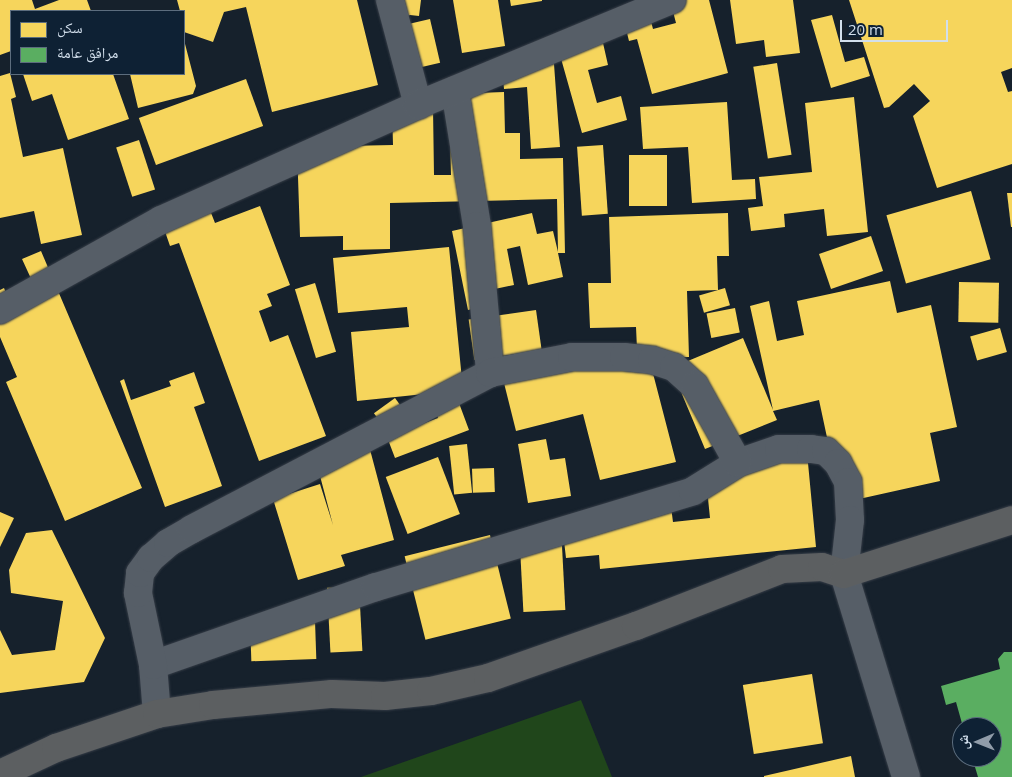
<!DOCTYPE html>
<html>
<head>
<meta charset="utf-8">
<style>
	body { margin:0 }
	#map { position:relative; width:1012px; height:777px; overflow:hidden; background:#16212c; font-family:"Open Sans","Noto Naskh Arabic",sans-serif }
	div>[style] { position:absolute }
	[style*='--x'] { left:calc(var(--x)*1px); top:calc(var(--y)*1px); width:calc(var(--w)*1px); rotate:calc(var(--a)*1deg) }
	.green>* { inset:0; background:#20461b }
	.homes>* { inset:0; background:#f6d55c; transform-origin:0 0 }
	.public>* { inset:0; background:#5aae61 }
	.roads { filter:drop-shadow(0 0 1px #363d47) drop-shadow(0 0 1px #363d47) }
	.minor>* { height:28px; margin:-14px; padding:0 14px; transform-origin:14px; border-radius:14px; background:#565e67 }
	.major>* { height:28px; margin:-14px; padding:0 14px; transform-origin:14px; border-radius:14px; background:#5c5f61 }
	span { translate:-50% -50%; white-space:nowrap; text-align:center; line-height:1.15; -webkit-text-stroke:5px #0e2134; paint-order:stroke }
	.legend { position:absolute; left:10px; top:10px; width:175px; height:65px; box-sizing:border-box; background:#0e2134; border:1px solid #5c6d7e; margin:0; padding:6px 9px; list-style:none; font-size:15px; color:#d2dfec }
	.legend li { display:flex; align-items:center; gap:10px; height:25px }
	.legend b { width:25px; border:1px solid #5c6d7e }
	.north { position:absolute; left:952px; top:717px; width:50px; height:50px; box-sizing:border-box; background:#0e2134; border:1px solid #5c6d7e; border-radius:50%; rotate:269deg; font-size:14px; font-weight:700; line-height:20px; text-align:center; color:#d2dfec }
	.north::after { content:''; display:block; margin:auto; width:18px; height:22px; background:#909ca9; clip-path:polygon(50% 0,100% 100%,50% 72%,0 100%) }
	.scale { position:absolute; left:840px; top:20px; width:108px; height:22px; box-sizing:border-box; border:2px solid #d2dfec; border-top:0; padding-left:6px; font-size:15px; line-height:18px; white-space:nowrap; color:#d2dfec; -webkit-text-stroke:4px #0e2134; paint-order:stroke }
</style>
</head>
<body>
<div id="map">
	<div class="green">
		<i style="clip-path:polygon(581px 700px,612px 777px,361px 777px)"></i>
	</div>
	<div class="homes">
		<i style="clip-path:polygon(0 0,32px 0,35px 9px,59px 0,87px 0,91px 11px,11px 11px,11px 51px,0 55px)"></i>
		<i style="clip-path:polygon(177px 0,357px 0,378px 85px,272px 112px,246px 7px,224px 12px,213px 42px,184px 32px,184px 11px,180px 11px)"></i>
		<i style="clip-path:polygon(381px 0,421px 0,419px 16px,410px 15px,391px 23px)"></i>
		<i style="clip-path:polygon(453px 0,498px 0,505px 46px,462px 53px)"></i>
		<i style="clip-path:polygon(510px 0,542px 0,542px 1px,511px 6px)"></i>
		<i style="clip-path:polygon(670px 0,709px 0,728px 73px,652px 94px,637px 39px,629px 41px,623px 17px,648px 10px,653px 29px,676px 23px)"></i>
		<i style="clip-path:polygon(730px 0,793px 0,800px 53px,766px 57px,764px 40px,736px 44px)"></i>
		<i style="clip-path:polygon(849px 0,1012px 0,1012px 68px,1001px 72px,1008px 92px,1012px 91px,1012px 164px,937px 188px,913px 116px,930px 101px,914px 84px,889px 107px,884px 108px)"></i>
		<i style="clip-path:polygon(832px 15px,845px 62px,864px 57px,870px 76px,831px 88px,811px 20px)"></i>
		<i style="left:430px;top:19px;width:45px;height:43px;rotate:77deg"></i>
		<i style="clip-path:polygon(184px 40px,196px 86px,193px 94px,138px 108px,130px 74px,184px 74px)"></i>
		<i style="clip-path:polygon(603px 43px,608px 65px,588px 70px,597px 103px,621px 96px,627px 120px,582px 133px,560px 55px)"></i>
		<i style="left:777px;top:63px;width:93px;height:24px;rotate:81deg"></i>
		<i style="clip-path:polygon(554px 64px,560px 147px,531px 149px,527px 87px,504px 89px,502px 68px)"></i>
		<i style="clip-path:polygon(10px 73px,16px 97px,11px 99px,23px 157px,63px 148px,82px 235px,41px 244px,34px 211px,0 218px,0 76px)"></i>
		<i style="clip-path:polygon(23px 74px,113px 74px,129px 119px,68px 140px,52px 94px,32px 101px)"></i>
		<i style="left:246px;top:79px;width:50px;height:114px;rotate:70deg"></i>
		<i style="clip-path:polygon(504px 92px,505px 133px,520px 133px,520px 159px,563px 158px,565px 253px,558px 253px,563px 277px,528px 285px,520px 246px,507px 249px,514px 285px,490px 290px,493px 304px,468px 310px,452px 231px,532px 213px,537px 234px,553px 231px,558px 252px,557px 199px,390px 203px,390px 249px,343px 250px,343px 236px,300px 237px,297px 147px,393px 145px,392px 108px,433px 108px,434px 175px,451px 175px,449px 94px)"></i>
		<i style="clip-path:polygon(854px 97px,868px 232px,827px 236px,824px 209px,784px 214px,785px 227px,751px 231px,748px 208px,763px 206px,759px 177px,812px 172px,805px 103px)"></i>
		<i style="clip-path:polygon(727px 102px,732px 180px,755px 179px,756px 199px,692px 203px,688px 147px,643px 149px,640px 107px)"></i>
		<i style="left:139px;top:140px;width:52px;height:24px;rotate:72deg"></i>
		<i style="left:603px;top:145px;width:69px;height:26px;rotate:86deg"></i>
		<i style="left:629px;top:155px;width:38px;height:51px"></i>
		<i style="left:971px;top:191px;width:71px;height:88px;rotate:74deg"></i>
		<i style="clip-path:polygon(1007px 193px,1012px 193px,1012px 227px,1011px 227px)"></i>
		<i style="clip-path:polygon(206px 200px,215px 223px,260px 206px,290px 285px,267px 294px,272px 306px,259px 311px,270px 342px,288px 335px,326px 436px,259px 461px,179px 243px,170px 246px,160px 217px)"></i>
		<i style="clip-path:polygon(728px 213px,729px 256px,717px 256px,718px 290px,687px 291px,689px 357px,649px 358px,676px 462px,600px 480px,583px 414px,516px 431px,504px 383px,637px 349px,636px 327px,590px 328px,588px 283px,611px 283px,609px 217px)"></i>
		<i style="left:871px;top:236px;width:37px;height:55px;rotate:71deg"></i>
		<i style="clip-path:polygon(449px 247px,463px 390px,357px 401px,351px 332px,409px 327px,407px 307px,338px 313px,333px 258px)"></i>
		<i style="clip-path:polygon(41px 251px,142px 488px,65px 521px,6px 382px,17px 377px,0 337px,0 290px,4px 288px,7px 295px,33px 283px,22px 259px)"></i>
		<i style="clip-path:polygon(890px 281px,897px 313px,931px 305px,957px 427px,930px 433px,940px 481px,841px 503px,819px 400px,773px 411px,777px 420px,705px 449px,671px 368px,743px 338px,773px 410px,750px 306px,769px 301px,777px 341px,804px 335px,797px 301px)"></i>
		<i style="left:959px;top:282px;width:40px;height:40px;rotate:1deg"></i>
		<i style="left:315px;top:283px;width:72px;height:21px;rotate:73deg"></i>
		<i style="left:725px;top:288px;width:18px;height:27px;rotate:74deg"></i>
		<i style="left:735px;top:308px;width:25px;height:29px;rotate:79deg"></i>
		<i style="left:536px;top:310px;width:41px;height:68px;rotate:82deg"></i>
		<i style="left:1000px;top:328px;width:25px;height:31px;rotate:74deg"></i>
		<i style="clip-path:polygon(194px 372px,205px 403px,194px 407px,222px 486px,165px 507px,120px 381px,124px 379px,131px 400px,171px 386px,169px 381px)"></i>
		<i style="clip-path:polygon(456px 395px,469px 430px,395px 458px,387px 437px,438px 418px,433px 404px)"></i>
		<i style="left:395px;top:398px;width:22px;height:26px;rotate:54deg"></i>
		<i style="clip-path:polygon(546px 439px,550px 460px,565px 458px,571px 496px,528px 503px,518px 444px)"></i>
		<i style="clip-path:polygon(368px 442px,394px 540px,341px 555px,345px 566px,298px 580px,273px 499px,320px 484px,333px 525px,315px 457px)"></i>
		<i style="clip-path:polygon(806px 442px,816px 547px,600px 569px,599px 555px,566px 558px,562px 524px,669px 491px,673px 522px,710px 518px,705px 469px)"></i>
		<i style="left:467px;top:444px;width:49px;height:18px;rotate:84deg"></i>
		<i style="left:438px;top:457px;width:61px;height:56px;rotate:69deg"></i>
		<i style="left:494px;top:468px;width:24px;height:22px;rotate:88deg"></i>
		<i style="clip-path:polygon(0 512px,14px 518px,0 547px)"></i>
		<i style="left:561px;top:527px;width:83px;height:42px;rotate:87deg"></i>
		<i style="clip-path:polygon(52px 530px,105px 638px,84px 682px,0 693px,0 630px,12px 655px,55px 650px,63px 601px,11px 593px,9px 570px,26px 533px)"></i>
		<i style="left:490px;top:535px;width:86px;height:88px;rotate:76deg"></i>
		<i style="left:359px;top:586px;width:65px;height:32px;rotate:87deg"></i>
		<i style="left:315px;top:621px;width:38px;height:65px;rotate:88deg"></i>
		<i style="left:812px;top:674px;width:70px;height:70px;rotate:81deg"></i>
		<i style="clip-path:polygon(851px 756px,855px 777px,764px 777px,764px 776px)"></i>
	</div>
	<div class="public">
		<i style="clip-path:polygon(1004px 652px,1012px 652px,1012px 777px,978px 777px,972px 757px,992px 757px,992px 727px,963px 727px,956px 702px,946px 705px,941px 686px,1000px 669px,998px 659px)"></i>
	</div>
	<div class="roads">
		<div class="minor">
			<i style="--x:390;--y:0;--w:109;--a:75.1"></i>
			<i style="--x:455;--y:90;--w:138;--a:80.8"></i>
			<i style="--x:477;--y:226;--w:148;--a:84.9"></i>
			<i style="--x:0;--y:310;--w:184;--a:-29.2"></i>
			<i style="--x:161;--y:220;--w:282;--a:-24.1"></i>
			<i style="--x:418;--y:105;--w:275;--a:-22.5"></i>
			<i style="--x:153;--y:665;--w:236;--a:-19.3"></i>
			<i style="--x:376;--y:587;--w:331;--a:-16.8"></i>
			<i style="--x:693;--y:491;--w:53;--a:-31.9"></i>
			<i style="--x:738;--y:463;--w:43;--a:-18.9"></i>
			<i style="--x:779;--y:449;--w:32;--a:0"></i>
			<i style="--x:811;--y:449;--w:15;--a:8"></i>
			<i style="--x:826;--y:451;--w:17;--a:45"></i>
			<i style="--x:838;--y:463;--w:21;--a:62"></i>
			<i style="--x:848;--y:482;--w:38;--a:87"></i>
			<i style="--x:850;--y:520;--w:54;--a:96.3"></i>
			<i style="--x:844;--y:574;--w:212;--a:73"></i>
			<i style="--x:157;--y:714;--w:49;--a:-94.7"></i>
			<i style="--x:153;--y:665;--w:74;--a:-101.8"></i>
			<i style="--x:138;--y:593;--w:20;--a:-84"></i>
			<i style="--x:140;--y:573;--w:19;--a:-54"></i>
			<i style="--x:151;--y:558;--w:23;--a:-41"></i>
			<i style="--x:168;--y:543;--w:28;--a:-30"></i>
			<i style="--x:192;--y:529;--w:336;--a:-27.6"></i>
			<i style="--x:490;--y:373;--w:84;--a:-11"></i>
			<i style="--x:572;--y:357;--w:52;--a:0"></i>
			<i style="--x:624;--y:357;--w:28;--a:6"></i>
			<i style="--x:652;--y:360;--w:23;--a:18"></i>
			<i style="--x:674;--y:367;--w:28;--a:42"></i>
			<i style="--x:695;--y:386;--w:88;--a:60.8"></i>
		</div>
		<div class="major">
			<i style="--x:0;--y:774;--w:62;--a:-24.9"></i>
			<i style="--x:56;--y:748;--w:107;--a:-18.6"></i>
			<i style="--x:157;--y:714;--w:57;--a:-9.1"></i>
			<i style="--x:213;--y:705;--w:120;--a:-5.3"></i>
			<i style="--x:332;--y:694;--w:53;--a:2.2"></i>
			<i style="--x:385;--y:696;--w:46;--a:-6.2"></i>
			<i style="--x:431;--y:691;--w:58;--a:-12.8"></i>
			<i style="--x:488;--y:678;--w:157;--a:-19.4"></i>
			<i style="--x:636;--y:626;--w:157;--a:-21.3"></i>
			<i style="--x:782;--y:569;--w:40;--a:-2.9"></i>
			<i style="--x:822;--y:567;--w:23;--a:18"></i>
			<i style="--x:844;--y:574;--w:176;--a:-17.8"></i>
		</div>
	</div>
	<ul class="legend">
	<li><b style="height:14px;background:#f6d55c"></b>سكن</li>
	<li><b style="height:14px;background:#5aae61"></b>مرافق عامة</li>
	</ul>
	<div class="north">ش</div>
	<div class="scale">20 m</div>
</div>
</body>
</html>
